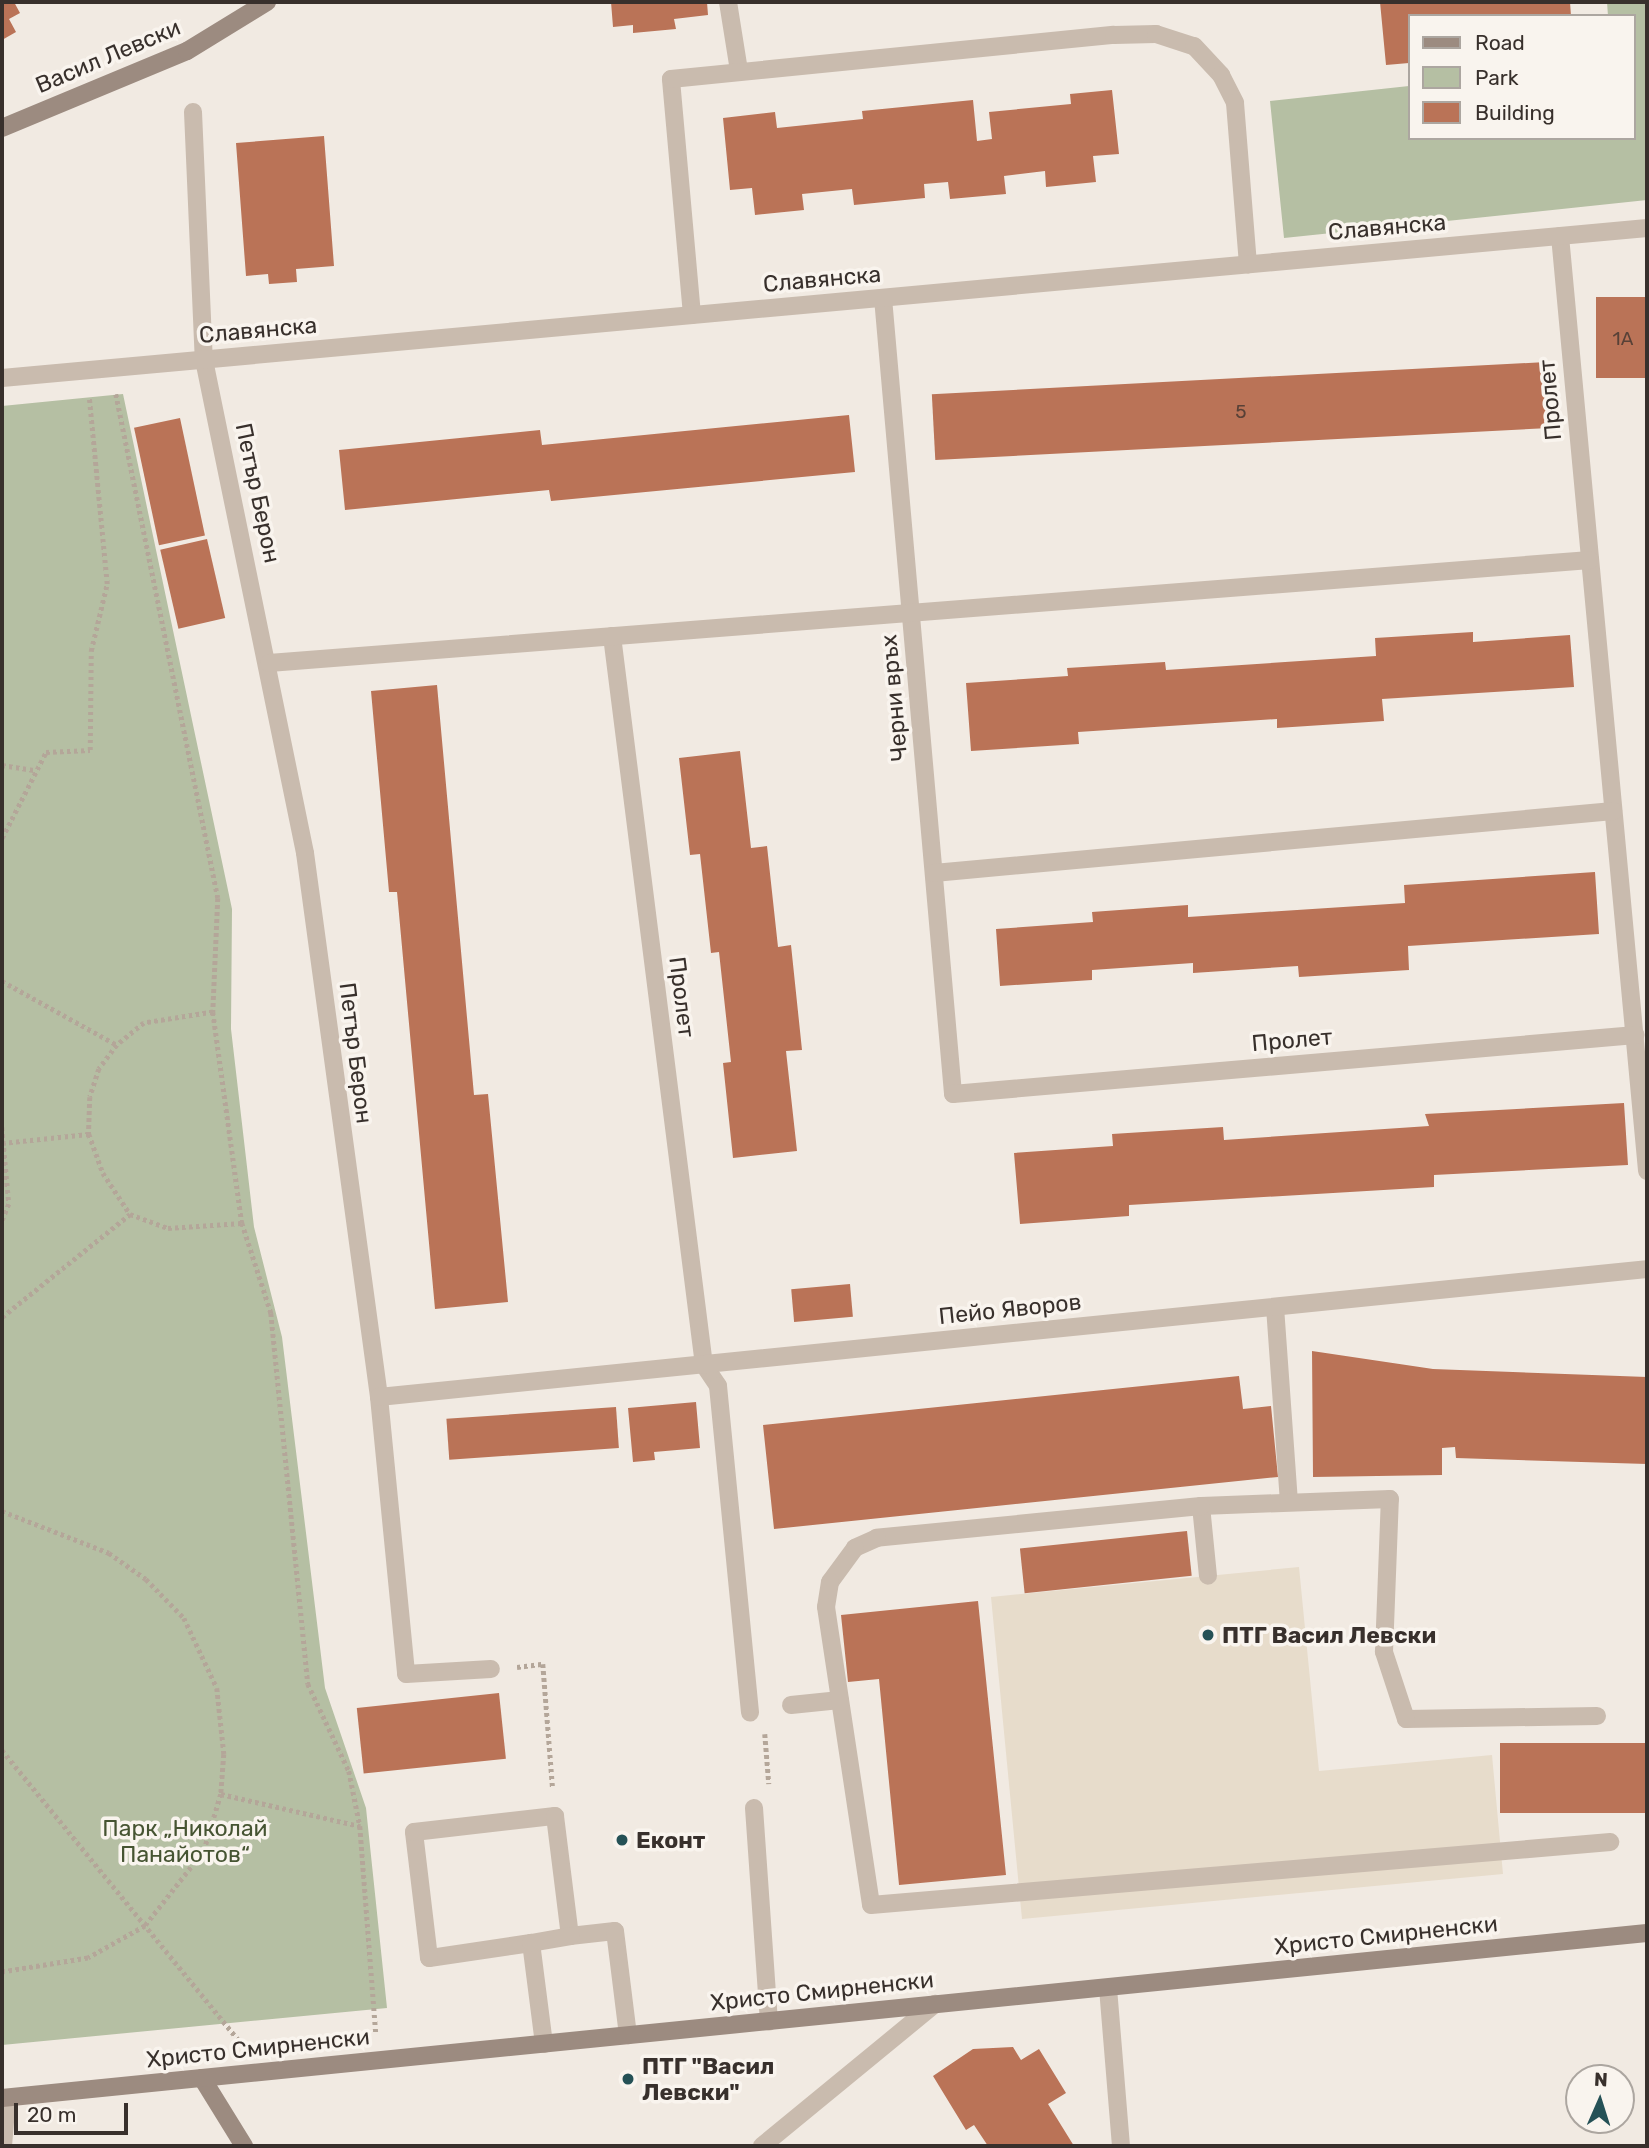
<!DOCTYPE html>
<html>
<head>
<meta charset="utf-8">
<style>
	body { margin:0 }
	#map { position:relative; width:1649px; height:2148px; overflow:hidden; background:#f1eae2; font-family:Rubik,sans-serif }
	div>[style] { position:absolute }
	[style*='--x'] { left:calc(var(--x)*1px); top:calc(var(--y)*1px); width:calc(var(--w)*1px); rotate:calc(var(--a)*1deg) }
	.green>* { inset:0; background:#b5bfa3 }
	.plaza>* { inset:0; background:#e7dccb }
	.building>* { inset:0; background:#ba7357; transform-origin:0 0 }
	.path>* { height:4.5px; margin-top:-2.25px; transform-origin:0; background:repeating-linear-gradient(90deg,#b4a699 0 3.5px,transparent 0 7px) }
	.lane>* { height:18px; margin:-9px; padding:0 9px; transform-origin:9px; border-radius:9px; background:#c9bbae }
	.street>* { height:18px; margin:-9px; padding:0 9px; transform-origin:9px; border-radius:9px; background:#c9bbae }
	.secondary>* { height:18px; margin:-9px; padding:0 9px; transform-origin:9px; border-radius:9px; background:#9c8b80 }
	.dots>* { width:19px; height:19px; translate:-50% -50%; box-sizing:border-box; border:4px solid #f9f4ee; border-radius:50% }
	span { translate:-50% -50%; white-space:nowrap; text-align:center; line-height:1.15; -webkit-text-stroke:7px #f9f4ee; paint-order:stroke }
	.number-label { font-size:19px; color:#584137 }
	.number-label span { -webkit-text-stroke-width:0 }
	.street-label { font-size:23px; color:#38302c }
	.poi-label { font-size:23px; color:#38302c; font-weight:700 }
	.left { translate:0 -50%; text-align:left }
	.park-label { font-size:23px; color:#465432 }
	.frame { position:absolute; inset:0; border:4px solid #38302c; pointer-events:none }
	.legend { position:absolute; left:1408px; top:14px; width:228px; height:126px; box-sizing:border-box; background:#f9f4ee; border:2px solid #aca6a0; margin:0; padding:9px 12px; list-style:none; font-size:21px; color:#38302c }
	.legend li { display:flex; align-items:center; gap:14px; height:35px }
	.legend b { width:35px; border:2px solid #aca6a0 }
	.north { position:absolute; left:1565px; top:2064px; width:70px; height:70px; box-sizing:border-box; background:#f9f4ee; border:2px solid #aca6a0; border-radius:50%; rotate:3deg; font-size:19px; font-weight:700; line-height:28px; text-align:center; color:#38302c }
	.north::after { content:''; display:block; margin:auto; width:24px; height:32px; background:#255156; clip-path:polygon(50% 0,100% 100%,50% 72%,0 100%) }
	.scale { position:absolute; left:14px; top:2103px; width:114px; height:32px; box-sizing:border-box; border:4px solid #38302c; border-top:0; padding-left:9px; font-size:21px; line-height:24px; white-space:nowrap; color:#38302c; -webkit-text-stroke:5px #f9f4ee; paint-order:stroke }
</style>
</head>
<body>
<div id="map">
	<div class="green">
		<i style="clip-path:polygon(1607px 2px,1647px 2px,1647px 200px,1284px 238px,1270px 101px,1409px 86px,1409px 138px,1633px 138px,1633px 16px,1608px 16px)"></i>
		<i style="clip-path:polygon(123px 394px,232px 909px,231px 1029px,254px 1227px,282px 1337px,325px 1688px,366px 1808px,387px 2008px,2px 2045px,2px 406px)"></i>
	</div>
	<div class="plaza">
		<i style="clip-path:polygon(1299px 1567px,1319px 1771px,1492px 1755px,1503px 1874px,1022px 1919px,991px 1597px)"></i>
	</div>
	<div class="building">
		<i style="clip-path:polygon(2px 2px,14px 2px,20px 13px,9px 19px,16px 32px,2px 40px)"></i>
		<i style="clip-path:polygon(611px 2px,707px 2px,708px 15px,674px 19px,676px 29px,633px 33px,633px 25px,613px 27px)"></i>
		<i style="clip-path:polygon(1380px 2px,1570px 2px,1571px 16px,1409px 16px,1409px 63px,1386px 65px)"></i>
		<i style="clip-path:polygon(1112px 90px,1119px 154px,1093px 156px,1096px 182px,1046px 187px,1045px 171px,1004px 176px,1006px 194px,950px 199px,948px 182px,924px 184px,925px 198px,854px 205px,852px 189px,802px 194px,804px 210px,755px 215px,752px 188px,730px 190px,723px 118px,775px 112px,777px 128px,863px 119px,862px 111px,973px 100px,977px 141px,992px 139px,989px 112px,1071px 104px,1070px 94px)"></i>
		<i style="clip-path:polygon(324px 136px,334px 266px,296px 269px,297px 282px,269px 284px,268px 274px,246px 276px,236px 143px)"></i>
		<i style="left:1647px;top:297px;width:81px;height:51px;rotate:90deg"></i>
		<i style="left:1546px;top:362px;width:66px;height:615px;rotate:87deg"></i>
		<i style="clip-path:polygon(849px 415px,855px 472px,551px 501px,549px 490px,345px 510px,339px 450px,540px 430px,542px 445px)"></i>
		<i style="left:180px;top:418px;width:120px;height:47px;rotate:78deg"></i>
		<i style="left:207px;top:539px;width:81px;height:48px;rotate:77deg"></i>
		<i style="clip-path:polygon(1473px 632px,1473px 642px,1570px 635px,1574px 687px,1382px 699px,1384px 721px,1277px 728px,1277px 719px,1078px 732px,1079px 744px,971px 751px,966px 683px,1068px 676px,1067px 668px,1165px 662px,1166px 670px,1376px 656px,1375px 638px)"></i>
		<i style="clip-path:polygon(437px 685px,474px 1095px,488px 1094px,508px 1302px,435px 1309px,397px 892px,389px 892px,371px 691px)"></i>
		<i style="clip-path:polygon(740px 751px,751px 848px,767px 846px,778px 947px,791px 945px,802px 1050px,786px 1051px,797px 1151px,733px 1158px,723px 1063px,731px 1062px,719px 952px,711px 953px,700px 854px,690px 855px,679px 758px)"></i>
		<i style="clip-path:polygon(1595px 872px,1599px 934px,1408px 946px,1409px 970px,1299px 977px,1298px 966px,1193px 973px,1193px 963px,1092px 970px,1092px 980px,1000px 986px,996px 929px,1093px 922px,1092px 912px,1188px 905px,1188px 917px,1405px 903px,1404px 885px)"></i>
		<i style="clip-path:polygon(1624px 1103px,1628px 1165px,1434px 1175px,1434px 1187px,1129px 1205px,1129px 1216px,1020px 1224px,1014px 1153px,1113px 1146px,1112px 1134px,1223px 1127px,1224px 1140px,1429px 1126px,1425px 1114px)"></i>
		<i style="left:850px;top:1284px;width:33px;height:59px;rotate:85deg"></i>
		<i style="clip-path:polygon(1312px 1351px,1433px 1369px,1647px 1377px,1647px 1464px,1456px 1458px,1455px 1447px,1442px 1448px,1442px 1475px,1313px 1477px)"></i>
		<i style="clip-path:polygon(1239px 1376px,1243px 1409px,1271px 1406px,1278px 1477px,774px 1529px,763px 1425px)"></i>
		<i style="clip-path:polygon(696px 1402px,700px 1448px,654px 1452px,655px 1460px,633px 1462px,628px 1408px)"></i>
		<i style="left:616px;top:1407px;width:41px;height:170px;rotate:86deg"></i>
		<i style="left:1187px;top:1531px;width:45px;height:168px;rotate:84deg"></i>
		<i style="clip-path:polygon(978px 1601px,1006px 1875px,899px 1885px,879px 1679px,848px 1682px,841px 1615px)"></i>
		<i style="left:499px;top:1693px;width:66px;height:143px;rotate:84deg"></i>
		<i style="left:1647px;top:1743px;width:70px;height:147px;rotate:90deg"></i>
		<i style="clip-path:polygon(1013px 2047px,1021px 2060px,1039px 2049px,1066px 2093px,1048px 2104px,1074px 2146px,988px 2146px,974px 2125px,966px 2130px,933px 2076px,973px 2049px)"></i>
	</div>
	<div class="path">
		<i style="--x:116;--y:394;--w:514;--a:78.56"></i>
		<i style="--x:218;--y:898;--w:114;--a:92.5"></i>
		<i style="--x:213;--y:1012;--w:213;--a:82.2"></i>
		<i style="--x:242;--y:1223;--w:95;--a:72.1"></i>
		<i style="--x:271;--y:1313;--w:373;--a:84.3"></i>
		<i style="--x:308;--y:1684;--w:96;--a:64.8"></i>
		<i style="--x:349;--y:1771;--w:56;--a:78.7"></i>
		<i style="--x:360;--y:1826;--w:207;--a:85.6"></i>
		<i style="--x:2;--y:765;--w:32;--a:9"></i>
		<i style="--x:2;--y:838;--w:97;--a:-62.9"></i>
		<i style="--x:46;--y:752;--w:44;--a:-2.6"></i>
		<i style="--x:90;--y:750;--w:99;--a:-89.4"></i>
		<i style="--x:91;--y:651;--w:69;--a:-76.6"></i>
		<i style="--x:107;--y:584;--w:188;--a:-95.5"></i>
		<i style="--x:2;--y:981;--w:132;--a:29.1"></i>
		<i style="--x:213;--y:1012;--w:70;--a:170.9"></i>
		<i style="--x:144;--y:1023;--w:35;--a:141"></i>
		<i style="--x:117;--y:1045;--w:30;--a:127"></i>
		<i style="--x:99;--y:1069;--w:29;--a:108"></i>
		<i style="--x:90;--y:1097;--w:37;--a:92"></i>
		<i style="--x:89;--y:1134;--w:41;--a:70.3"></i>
		<i style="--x:103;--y:1173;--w:49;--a:56.6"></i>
		<i style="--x:130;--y:1214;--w:40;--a:20.2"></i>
		<i style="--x:168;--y:1228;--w:74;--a:-3.9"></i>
		<i style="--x:2;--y:1127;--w:77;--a:84.8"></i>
		<i style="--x:9;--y:1204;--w:18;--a:112"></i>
		<i style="--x:2;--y:1143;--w:87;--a:-5.9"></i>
		<i style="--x:2;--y:1317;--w:164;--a:-38.8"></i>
		<i style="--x:2;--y:1511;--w:115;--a:21.4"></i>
		<i style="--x:109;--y:1553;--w:45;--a:35.1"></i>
		<i style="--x:146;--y:1579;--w:54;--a:45.7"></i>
		<i style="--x:184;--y:1618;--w:77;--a:64.8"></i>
		<i style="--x:217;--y:1688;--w:66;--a:83.9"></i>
		<i style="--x:224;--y:1754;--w:40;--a:94.3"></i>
		<i style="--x:221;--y:1794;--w:59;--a:106.6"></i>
		<i style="--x:204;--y:1851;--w:95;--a:128.2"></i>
		<i style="--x:145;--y:1926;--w:65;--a:150.7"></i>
		<i style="--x:88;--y:1958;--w:87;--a:170.8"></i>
		<i style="--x:517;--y:1667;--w:26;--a:-7"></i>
		<i style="--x:543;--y:1664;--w:126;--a:85.5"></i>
		<i style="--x:765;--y:1734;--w:50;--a:85.4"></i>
		<i style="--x:2;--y:1750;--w:381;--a:50.8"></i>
		<i style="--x:221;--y:1794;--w:143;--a:13"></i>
	</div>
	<div class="lane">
		<i style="--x:728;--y:2;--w:70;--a:80.9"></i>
		<i style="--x:193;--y:112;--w:248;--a:87.5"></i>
		<i style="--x:692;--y:315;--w:237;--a:-95.1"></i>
		<i style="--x:671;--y:79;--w:445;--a:-5.7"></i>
		<i style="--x:1114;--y:35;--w:42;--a:-1.4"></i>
		<i style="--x:1156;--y:34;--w:40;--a:18"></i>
		<i style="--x:1194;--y:46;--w:40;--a:47"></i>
		<i style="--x:1221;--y:75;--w:31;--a:63"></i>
		<i style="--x:1235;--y:103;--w:162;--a:85.4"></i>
		<i style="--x:1275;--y:1307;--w:194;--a:85.9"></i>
		<i style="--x:704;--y:1365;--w:25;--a:56"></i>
		<i style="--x:718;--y:1386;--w:328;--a:84.4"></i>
		<i style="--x:1201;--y:1506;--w:70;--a:84.3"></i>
		<i style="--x:791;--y:1705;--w:49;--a:-5.8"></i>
		<i style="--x:1597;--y:1716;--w:191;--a:179.1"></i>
		<i style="--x:1406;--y:1719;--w:71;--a:-108.2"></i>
		<i style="--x:1384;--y:1652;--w:153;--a:-87.8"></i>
		<i style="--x:1390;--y:1499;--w:189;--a:177.9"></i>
		<i style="--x:1201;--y:1506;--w:326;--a:174.4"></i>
		<i style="--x:877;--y:1538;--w:24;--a:156"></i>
		<i style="--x:855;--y:1548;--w:42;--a:126.3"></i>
		<i style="--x:830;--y:1582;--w:25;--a:99"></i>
		<i style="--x:826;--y:1607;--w:301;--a:81.4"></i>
		<i style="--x:871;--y:1905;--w:742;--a:-4.87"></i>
		<i style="--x:754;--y:1808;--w:214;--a:86"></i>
		<i style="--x:531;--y:1943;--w:103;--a:171.6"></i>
		<i style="--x:429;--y:1958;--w:127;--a:-96.8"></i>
		<i style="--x:414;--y:1832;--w:142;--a:-6.5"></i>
		<i style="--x:555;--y:1816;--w:121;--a:82.9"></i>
		<i style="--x:570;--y:1936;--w:45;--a:-6.3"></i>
		<i style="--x:615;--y:1931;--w:105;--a:82.9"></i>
		<i style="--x:544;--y:2044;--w:102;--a:-97.3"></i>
		<i style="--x:531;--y:1943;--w:40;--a:-10"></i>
		<i style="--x:762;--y:2146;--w:224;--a:-39.4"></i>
	</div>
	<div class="street">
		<i style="--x:1560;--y:236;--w:939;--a:84.68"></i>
		<i style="--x:883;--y:298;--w:799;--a:84.97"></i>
		<i style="--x:953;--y:1094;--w:685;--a:-4.94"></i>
		<i style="--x:204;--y:360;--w:503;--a:78.42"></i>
		<i style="--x:305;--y:853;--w:549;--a:82.25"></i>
		<i style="--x:379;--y:1397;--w:278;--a:84.4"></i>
		<i style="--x:406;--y:1674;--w:85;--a:-3.4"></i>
		<i style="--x:2;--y:378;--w:1652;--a:-5.21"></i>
		<i style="--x:612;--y:636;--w:735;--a:82.81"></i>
		<i style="--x:269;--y:663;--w:1325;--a:-4.46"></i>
		<i style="--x:934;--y:873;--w:682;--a:-5.22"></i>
		<i style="--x:379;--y:1397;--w:1274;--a:-5.76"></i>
		<i style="--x:1108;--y:1988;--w:159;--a:85.3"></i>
		<i style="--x:3;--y:2146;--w:48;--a:-85.2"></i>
	</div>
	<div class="secondary">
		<i style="--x:2;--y:128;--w:200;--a:-22.6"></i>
		<i style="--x:187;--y:51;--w:94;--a:-31.5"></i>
		<i style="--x:202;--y:2078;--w:80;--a:58.3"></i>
		<i style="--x:2;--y:2098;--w:1653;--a:-5.73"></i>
	</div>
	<div class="dots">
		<i style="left:1208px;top:1635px;background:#255156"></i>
		<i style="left:622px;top:1840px;background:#255156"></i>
		<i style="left:628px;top:2079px;background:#255156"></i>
	</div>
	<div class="number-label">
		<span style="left:1623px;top:339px">1А</span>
		<span style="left:1241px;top:412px">5</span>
	</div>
	<div class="street-label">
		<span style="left:108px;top:56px;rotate:-23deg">Васил Левски</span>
		<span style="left:1387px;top:227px;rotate:-5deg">Славянска</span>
		<span style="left:822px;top:279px;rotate:-5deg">Славянска</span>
		<span style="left:258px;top:330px;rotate:-5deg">Славянска</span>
		<span style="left:1550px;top:400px;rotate:-95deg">Пролет</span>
		<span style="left:258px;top:493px;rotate:78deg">Петър Берон</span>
		<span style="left:894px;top:698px;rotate:-95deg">Черни връх</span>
		<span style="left:682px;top:997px;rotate:83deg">Пролет</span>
		<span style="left:1292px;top:1040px;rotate:-5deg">Пролет</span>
		<span style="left:356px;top:1053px;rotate:83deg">Петър Берон</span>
		<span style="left:1010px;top:1309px;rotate:-6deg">Пейо Яворов</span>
		<span style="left:1386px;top:1935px;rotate:-6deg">Христо Смирненски</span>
		<span style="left:822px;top:1991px;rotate:-6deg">Христо Смирненски</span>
		<span style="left:258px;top:2048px;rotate:-6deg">Христо Смирненски</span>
	</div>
	<div class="poi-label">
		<span class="left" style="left:1222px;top:1635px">ПТГ Васил Левски</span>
		<span class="left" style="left:636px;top:1840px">Еконт</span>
		<span class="left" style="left:642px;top:2079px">ПТГ "Васил<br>Левски"</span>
	</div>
	<div class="park-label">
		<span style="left:185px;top:1841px">Парк „Николай<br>Панайотов“</span>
	</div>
	<div class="frame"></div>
	<ul class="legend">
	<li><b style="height:9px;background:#9c8b80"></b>Road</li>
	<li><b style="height:19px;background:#b5bfa3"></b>Park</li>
	<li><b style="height:19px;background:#ba7357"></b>Building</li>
	</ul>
	<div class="north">N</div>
	<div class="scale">20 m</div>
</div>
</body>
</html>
